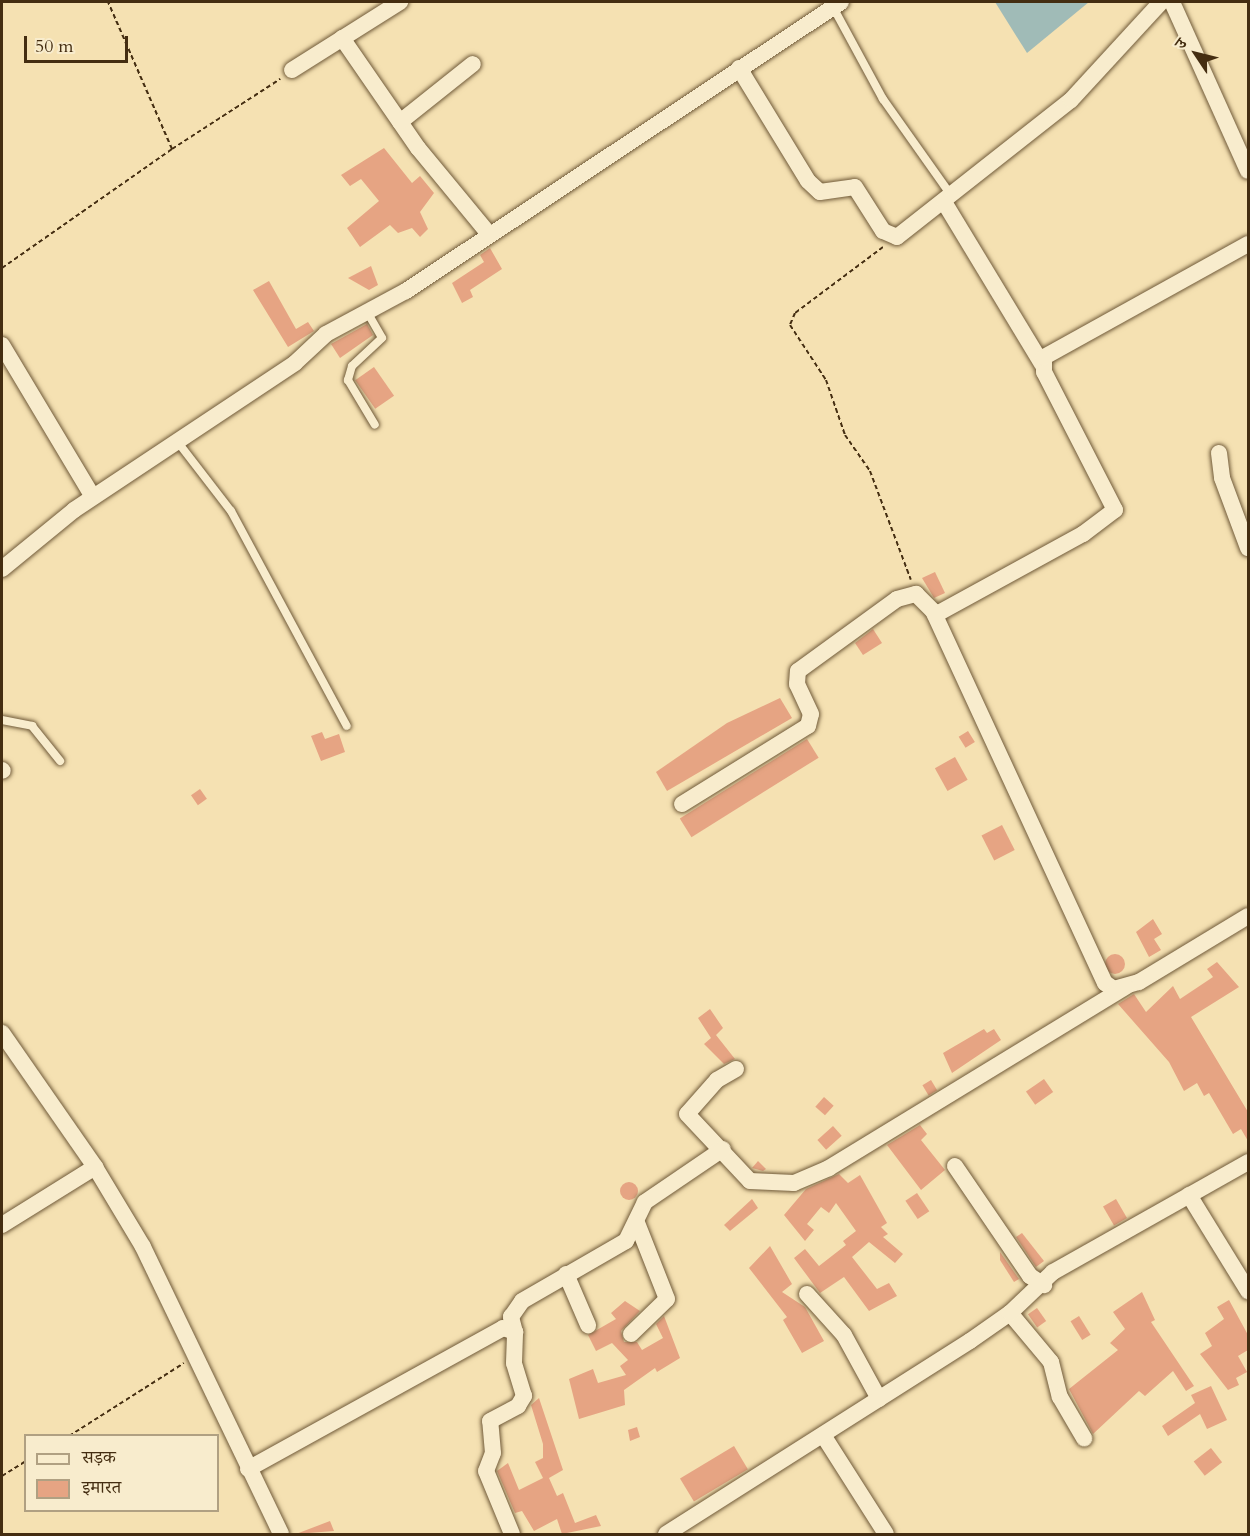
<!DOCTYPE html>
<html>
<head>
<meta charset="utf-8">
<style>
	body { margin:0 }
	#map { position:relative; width:1250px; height:1536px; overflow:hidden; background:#f5e1b2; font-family:Cardo,"Noto Serif Devanagari",serif }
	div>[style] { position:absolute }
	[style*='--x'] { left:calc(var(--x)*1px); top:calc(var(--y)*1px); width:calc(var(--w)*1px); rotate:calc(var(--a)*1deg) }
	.water>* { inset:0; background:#a0bbb7 }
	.building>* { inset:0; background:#e6a483; transform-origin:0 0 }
	.round { border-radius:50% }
	.path>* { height:2px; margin-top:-1px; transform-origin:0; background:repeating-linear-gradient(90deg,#442d11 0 4.5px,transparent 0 7.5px) }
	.roads { filter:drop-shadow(0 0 2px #705a39) drop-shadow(0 0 2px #705a39) }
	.lane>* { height:8px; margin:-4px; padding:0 4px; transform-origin:4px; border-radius:4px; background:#f8eccd }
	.street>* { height:16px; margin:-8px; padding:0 8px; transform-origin:8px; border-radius:8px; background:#f8eccd }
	span { translate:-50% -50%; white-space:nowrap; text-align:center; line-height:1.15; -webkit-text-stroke:6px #f8eccd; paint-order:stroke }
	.frame { position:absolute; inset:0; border:3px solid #442d11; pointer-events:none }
	.legend { position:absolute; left:24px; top:1434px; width:195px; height:78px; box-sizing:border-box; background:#f8eccd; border:2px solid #b0a082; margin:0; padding:8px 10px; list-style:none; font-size:18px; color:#442d11 }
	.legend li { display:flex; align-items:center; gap:12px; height:30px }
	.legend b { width:30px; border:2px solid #b0a082 }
	.north { position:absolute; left:1166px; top:24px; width:60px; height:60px; -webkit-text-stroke:4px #f8eccd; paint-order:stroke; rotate:305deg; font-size:16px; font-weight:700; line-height:24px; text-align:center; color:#442d11 }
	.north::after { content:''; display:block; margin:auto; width:21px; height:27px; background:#442d11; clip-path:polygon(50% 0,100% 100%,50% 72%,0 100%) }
	.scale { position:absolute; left:24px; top:36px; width:104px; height:27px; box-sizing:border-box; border:3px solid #442d11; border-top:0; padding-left:8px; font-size:18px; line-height:21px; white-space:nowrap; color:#442d11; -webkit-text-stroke:4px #f8eccd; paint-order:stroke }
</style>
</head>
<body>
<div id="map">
	<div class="water">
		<i style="clip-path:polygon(995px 2px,1089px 2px,1027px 53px)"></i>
	</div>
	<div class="building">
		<i style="clip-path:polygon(384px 148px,412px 183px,420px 176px,434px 193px,420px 212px,428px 229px,420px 237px,412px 228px,398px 233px,390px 225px,360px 247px,347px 228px,379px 201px,361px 179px,350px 186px,341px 175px)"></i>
		<i style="clip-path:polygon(490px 248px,502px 269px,470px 290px,473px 297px,462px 303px,452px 283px,484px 262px,480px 255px)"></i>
		<i style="clip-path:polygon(371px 266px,378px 285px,369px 290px,348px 278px)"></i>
		<i style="clip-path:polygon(269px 281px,296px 329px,308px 322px,314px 331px,288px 347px,253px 290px)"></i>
		<i style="clip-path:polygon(367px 324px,373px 335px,340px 358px,331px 344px)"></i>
		<i style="left:374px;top:367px;width:35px;height:23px;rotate:55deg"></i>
		<i style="clip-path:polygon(935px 572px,945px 593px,934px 598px,922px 578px)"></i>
		<i style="clip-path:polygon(873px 629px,882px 643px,863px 655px,855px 643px)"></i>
		<i style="clip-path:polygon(780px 698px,792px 718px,667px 791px,656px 772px,727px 723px)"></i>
		<i style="left:968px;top:731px;width:13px;height:11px;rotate:58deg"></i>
		<i style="clip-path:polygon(322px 732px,325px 739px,339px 734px,345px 752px,321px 761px,311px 736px)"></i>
		<i style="left:807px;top:739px;width:22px;height:150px;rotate:58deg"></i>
		<i style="left:955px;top:757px;width:26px;height:23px;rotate:61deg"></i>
		<i style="left:200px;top:789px;width:12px;height:11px;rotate:55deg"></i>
		<i style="left:1002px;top:825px;width:28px;height:23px;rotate:63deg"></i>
		<i style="clip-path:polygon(1153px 919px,1162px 934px,1154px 939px,1161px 950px,1149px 957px,1136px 932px)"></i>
		<i class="round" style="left:1105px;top:954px;width:20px;height:20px"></i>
		<i style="clip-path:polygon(1217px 962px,1239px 987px,1191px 1017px,1248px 1112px,1248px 1141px,1241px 1129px,1233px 1134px,1209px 1093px,1204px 1096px,1197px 1083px,1184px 1091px,1169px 1062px,1118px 1004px,1134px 994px,1146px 1012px,1173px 986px,1180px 999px,1213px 977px,1207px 969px)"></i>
		<i style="clip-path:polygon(710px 1009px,723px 1028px,716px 1035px,735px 1059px,724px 1064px,704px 1044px,711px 1038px,698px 1018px)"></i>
		<i style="clip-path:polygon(984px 1029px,987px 1033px,994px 1029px,1001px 1040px,952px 1073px,943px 1053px)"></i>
		<i style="left:1044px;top:1079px;width:16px;height:22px;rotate:55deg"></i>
		<i style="left:931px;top:1080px;width:12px;height:10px;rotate:59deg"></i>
		<i style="left:824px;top:1097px;width:13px;height:13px;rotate:42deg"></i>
		<i style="clip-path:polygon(920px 1125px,927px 1134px,921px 1140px,945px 1170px,921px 1190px,887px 1145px)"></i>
		<i style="left:833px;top:1126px;width:13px;height:21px;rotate:48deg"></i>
		<i style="clip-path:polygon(758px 1161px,766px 1169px,763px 1171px,752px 1168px)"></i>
		<i style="clip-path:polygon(839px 1174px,848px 1183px,860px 1175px,887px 1223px,881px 1227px,888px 1234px,883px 1237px,903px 1254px,895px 1263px,869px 1242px,852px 1257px,877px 1289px,889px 1283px,897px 1296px,869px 1311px,844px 1277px,820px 1293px,794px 1258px,805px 1249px,819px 1266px,846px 1245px,843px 1241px,856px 1231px,836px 1203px,829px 1213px,821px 1207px,807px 1224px,814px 1230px,805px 1241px,784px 1215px,806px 1189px)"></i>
		<i class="round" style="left:620px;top:1182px;width:18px;height:18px"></i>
		<i style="left:917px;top:1193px;width:22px;height:14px;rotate:56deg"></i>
		<i style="clip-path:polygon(752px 1199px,758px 1208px,730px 1231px,724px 1225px)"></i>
		<i style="left:1116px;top:1199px;width:22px;height:15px;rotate:60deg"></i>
		<i style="clip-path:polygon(1022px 1233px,1044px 1261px,1036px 1267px,1016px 1237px)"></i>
		<i style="clip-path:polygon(770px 1246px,792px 1284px,782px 1292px,805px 1307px,824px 1341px,802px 1353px,783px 1320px,787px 1317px,749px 1268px)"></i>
		<i style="clip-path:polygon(1000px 1252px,1019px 1279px,1014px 1282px,1000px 1260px)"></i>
		<i style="clip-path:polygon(1142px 1292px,1155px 1320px,1151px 1322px,1194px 1386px,1186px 1391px,1173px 1371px,1145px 1396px,1139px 1391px,1093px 1434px,1069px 1389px,1118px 1350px,1110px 1343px,1125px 1329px,1113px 1312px)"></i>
		<i style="clip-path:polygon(1229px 1300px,1248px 1335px,1248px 1350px,1238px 1356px,1247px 1372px,1236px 1378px,1239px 1385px,1228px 1390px,1200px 1354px,1212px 1346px,1205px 1333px,1224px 1319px,1217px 1307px)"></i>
		<i style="clip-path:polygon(625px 1301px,640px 1311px,621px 1331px,624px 1342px,637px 1342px,642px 1350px,663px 1338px,656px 1324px,664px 1316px,680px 1358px,657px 1372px,655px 1368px,624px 1390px,625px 1405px,579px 1419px,569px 1379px,593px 1369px,598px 1383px,626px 1375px,620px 1366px,628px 1360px,612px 1343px,596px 1351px,588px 1335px,616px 1319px,611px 1313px)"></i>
		<i style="left:1037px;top:1308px;width:16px;height:11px;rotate:55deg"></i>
		<i style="left:1079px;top:1316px;width:22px;height:10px;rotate:58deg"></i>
		<i style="clip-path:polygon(1211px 1386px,1227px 1420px,1207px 1429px,1200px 1414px,1168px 1436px,1162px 1426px,1195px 1403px,1191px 1395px)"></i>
		<i style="clip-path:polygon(539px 1398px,563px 1470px,549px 1478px,557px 1496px,563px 1493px,575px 1523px,596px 1515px,601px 1526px,562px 1534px,557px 1519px,534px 1531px,522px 1511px,515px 1513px,497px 1471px,508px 1463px,519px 1490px,543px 1478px,535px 1462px,543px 1458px,543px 1444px,531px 1405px)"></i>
		<i style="clip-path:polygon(637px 1427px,640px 1437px,630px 1441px,628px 1430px)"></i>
		<i style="left:734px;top:1446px;width:27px;height:63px;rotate:59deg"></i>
		<i style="left:1211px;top:1448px;width:18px;height:22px;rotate:52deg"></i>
		<i style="clip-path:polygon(330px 1521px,334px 1531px,296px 1534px)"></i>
	</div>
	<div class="path">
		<i style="--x:172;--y:149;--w:129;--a:-32.9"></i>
		<i style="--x:883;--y:247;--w:110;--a:143.1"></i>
		<i style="--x:795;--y:313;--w:13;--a:113"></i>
		<i style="--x:790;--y:325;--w:66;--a:56.8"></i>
		<i style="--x:826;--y:380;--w:58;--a:70.9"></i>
		<i style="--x:845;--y:435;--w:44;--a:55.2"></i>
		<i style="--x:870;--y:471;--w:116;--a:69.4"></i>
		<i style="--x:2;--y:268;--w:208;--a:-35"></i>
		<i style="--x:172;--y:149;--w:160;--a:-113.5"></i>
		<i style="--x:69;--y:1436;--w:136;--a:-32.4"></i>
		<i style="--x:2;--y:1476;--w:28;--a:-32"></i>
	</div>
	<div class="roads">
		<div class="lane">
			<i style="--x:833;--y:7;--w:105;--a:61.5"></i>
			<i style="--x:883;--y:99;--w:118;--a:54.7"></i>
			<i style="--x:366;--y:310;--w:32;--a:60"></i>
			<i style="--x:382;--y:338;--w:41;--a:137"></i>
			<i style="--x:352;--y:366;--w:15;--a:106"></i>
			<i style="--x:348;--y:380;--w:52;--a:59"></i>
			<i style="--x:177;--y:441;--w:88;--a:52.4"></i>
			<i style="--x:231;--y:511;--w:244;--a:61.7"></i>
			<i style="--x:2;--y:720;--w:31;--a:11"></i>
			<i style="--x:32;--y:726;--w:45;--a:51.3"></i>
		</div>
		<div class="street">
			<i style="--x:1172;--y:2;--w:185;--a:65.8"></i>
			<i style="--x:342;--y:38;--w:134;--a:55.4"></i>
			<i style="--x:418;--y:148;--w:112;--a:50.5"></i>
			<i style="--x:739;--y:68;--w:132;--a:58.6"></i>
			<i style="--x:808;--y:181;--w:16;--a:43"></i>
			<i style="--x:820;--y:192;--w:35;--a:-8"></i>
			<i style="--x:855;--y:187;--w:52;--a:57.5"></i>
			<i style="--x:883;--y:231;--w:15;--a:23"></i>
			<i style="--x:897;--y:237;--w:221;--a:-38.2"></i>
			<i style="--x:1071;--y:100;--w:133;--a:-47.4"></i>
			<i style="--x:292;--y:70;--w:128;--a:-32.2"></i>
			<i style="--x:400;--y:122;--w:93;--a:-38.5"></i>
			<i style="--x:944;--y:202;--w:189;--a:58.8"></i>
			<i style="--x:2;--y:345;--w:177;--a:59.1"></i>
			<i style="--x:1219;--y:453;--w:25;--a:83"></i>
			<i style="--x:1222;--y:478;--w:75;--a:69.6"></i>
			<i style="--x:2;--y:569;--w:93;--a:-39.3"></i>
			<i style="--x:74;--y:510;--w:265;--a:-33.6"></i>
			<i style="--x:295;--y:363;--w:42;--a:-43.1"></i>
			<i style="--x:326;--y:334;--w:91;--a:-28.3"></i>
			<i style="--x:406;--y:291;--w:522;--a:-33.6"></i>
			<i style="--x:935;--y:615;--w:169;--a:-28.7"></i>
			<i style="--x:1083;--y:534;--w:40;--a:-37"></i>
			<i style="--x:1115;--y:510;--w:155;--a:-117.2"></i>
			<i style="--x:1044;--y:372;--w:15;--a:-90"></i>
			<i style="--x:1044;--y:357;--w:233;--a:-29"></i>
			<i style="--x:2;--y:770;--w:1;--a:45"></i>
			<i style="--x:682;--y:804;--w:148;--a:-31.8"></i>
			<i style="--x:808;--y:726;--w:12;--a:-76"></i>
			<i style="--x:811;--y:714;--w:33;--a:-115"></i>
			<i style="--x:797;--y:684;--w:13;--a:-86"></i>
			<i style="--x:798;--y:671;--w:122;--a:-36"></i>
			<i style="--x:897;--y:599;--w:20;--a:-15"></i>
			<i style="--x:916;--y:594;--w:24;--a:45"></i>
			<i style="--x:933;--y:611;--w:410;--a:65.2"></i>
			<i style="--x:1105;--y:983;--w:11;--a:34"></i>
			<i style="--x:1114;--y:989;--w:26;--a:-16"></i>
			<i style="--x:1139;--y:982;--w:127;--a:-31.2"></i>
			<i style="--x:2;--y:1033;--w:163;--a:55.2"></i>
			<i style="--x:95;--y:1167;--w:93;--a:59"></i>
			<i style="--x:143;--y:1247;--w:318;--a:64.3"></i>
			<i style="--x:736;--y:1069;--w:22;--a:150"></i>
			<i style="--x:717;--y:1080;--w:45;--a:131.4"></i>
			<i style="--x:687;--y:1114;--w:92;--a:46.8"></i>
			<i style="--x:750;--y:1181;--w:44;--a:2.6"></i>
			<i style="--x:794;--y:1183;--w:38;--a:-23"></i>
			<i style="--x:829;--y:1168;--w:348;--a:-31.4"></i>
			<i style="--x:955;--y:1166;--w:133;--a:55.7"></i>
			<i style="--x:1030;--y:1276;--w:17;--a:33"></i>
			<i style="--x:1189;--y:1195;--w:113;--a:58.4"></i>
			<i style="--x:2;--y:1225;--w:110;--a:-31.9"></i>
			<i style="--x:566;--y:1274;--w:56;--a:66.7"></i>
			<i style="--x:807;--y:1294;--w:55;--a:47.9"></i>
			<i style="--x:844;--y:1335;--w:73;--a:61.3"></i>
			<i style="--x:1010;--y:1313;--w:64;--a:50.1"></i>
			<i style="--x:1051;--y:1362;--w:36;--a:76"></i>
			<i style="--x:1060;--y:1397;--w:48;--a:59.7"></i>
			<i style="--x:631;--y:1334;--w:50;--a:-44.2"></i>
			<i style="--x:667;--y:1299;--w:82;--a:-111.5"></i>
			<i style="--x:823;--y:1435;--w:117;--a:57.5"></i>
			<i style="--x:248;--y:1469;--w:291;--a:-28.9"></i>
			<i style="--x:503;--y:1328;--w:13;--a:18"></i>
			<i style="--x:515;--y:1332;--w:16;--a:-105"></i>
			<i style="--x:511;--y:1317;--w:19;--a:-55"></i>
			<i style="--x:522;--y:1301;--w:120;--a:-30"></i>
			<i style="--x:626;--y:1241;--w:43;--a:-64"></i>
			<i style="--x:645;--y:1202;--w:94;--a:-34.2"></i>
			<i style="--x:512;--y:1534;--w:68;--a:-112.4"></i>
			<i style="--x:486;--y:1471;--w:19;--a:-69"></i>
			<i style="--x:493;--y:1453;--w:32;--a:-95"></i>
			<i style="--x:490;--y:1421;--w:32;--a:-28"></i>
			<i style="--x:518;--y:1406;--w:12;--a:-59"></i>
			<i style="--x:524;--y:1396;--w:34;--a:-107"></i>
			<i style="--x:514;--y:1363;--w:31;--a:-88"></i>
			<i style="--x:666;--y:1534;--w:360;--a:-32.4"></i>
			<i style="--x:970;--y:1341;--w:49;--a:-35"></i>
			<i style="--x:1010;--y:1313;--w:59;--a:-43.6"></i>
			<i style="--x:1053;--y:1272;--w:224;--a:-29.4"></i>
		</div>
	</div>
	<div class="frame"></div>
	<ul class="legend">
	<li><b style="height:8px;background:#f8eccd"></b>सड़क</li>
	<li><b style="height:16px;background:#e6a483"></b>इमारत</li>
	</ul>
	<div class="north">उ</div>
	<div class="scale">50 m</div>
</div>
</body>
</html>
